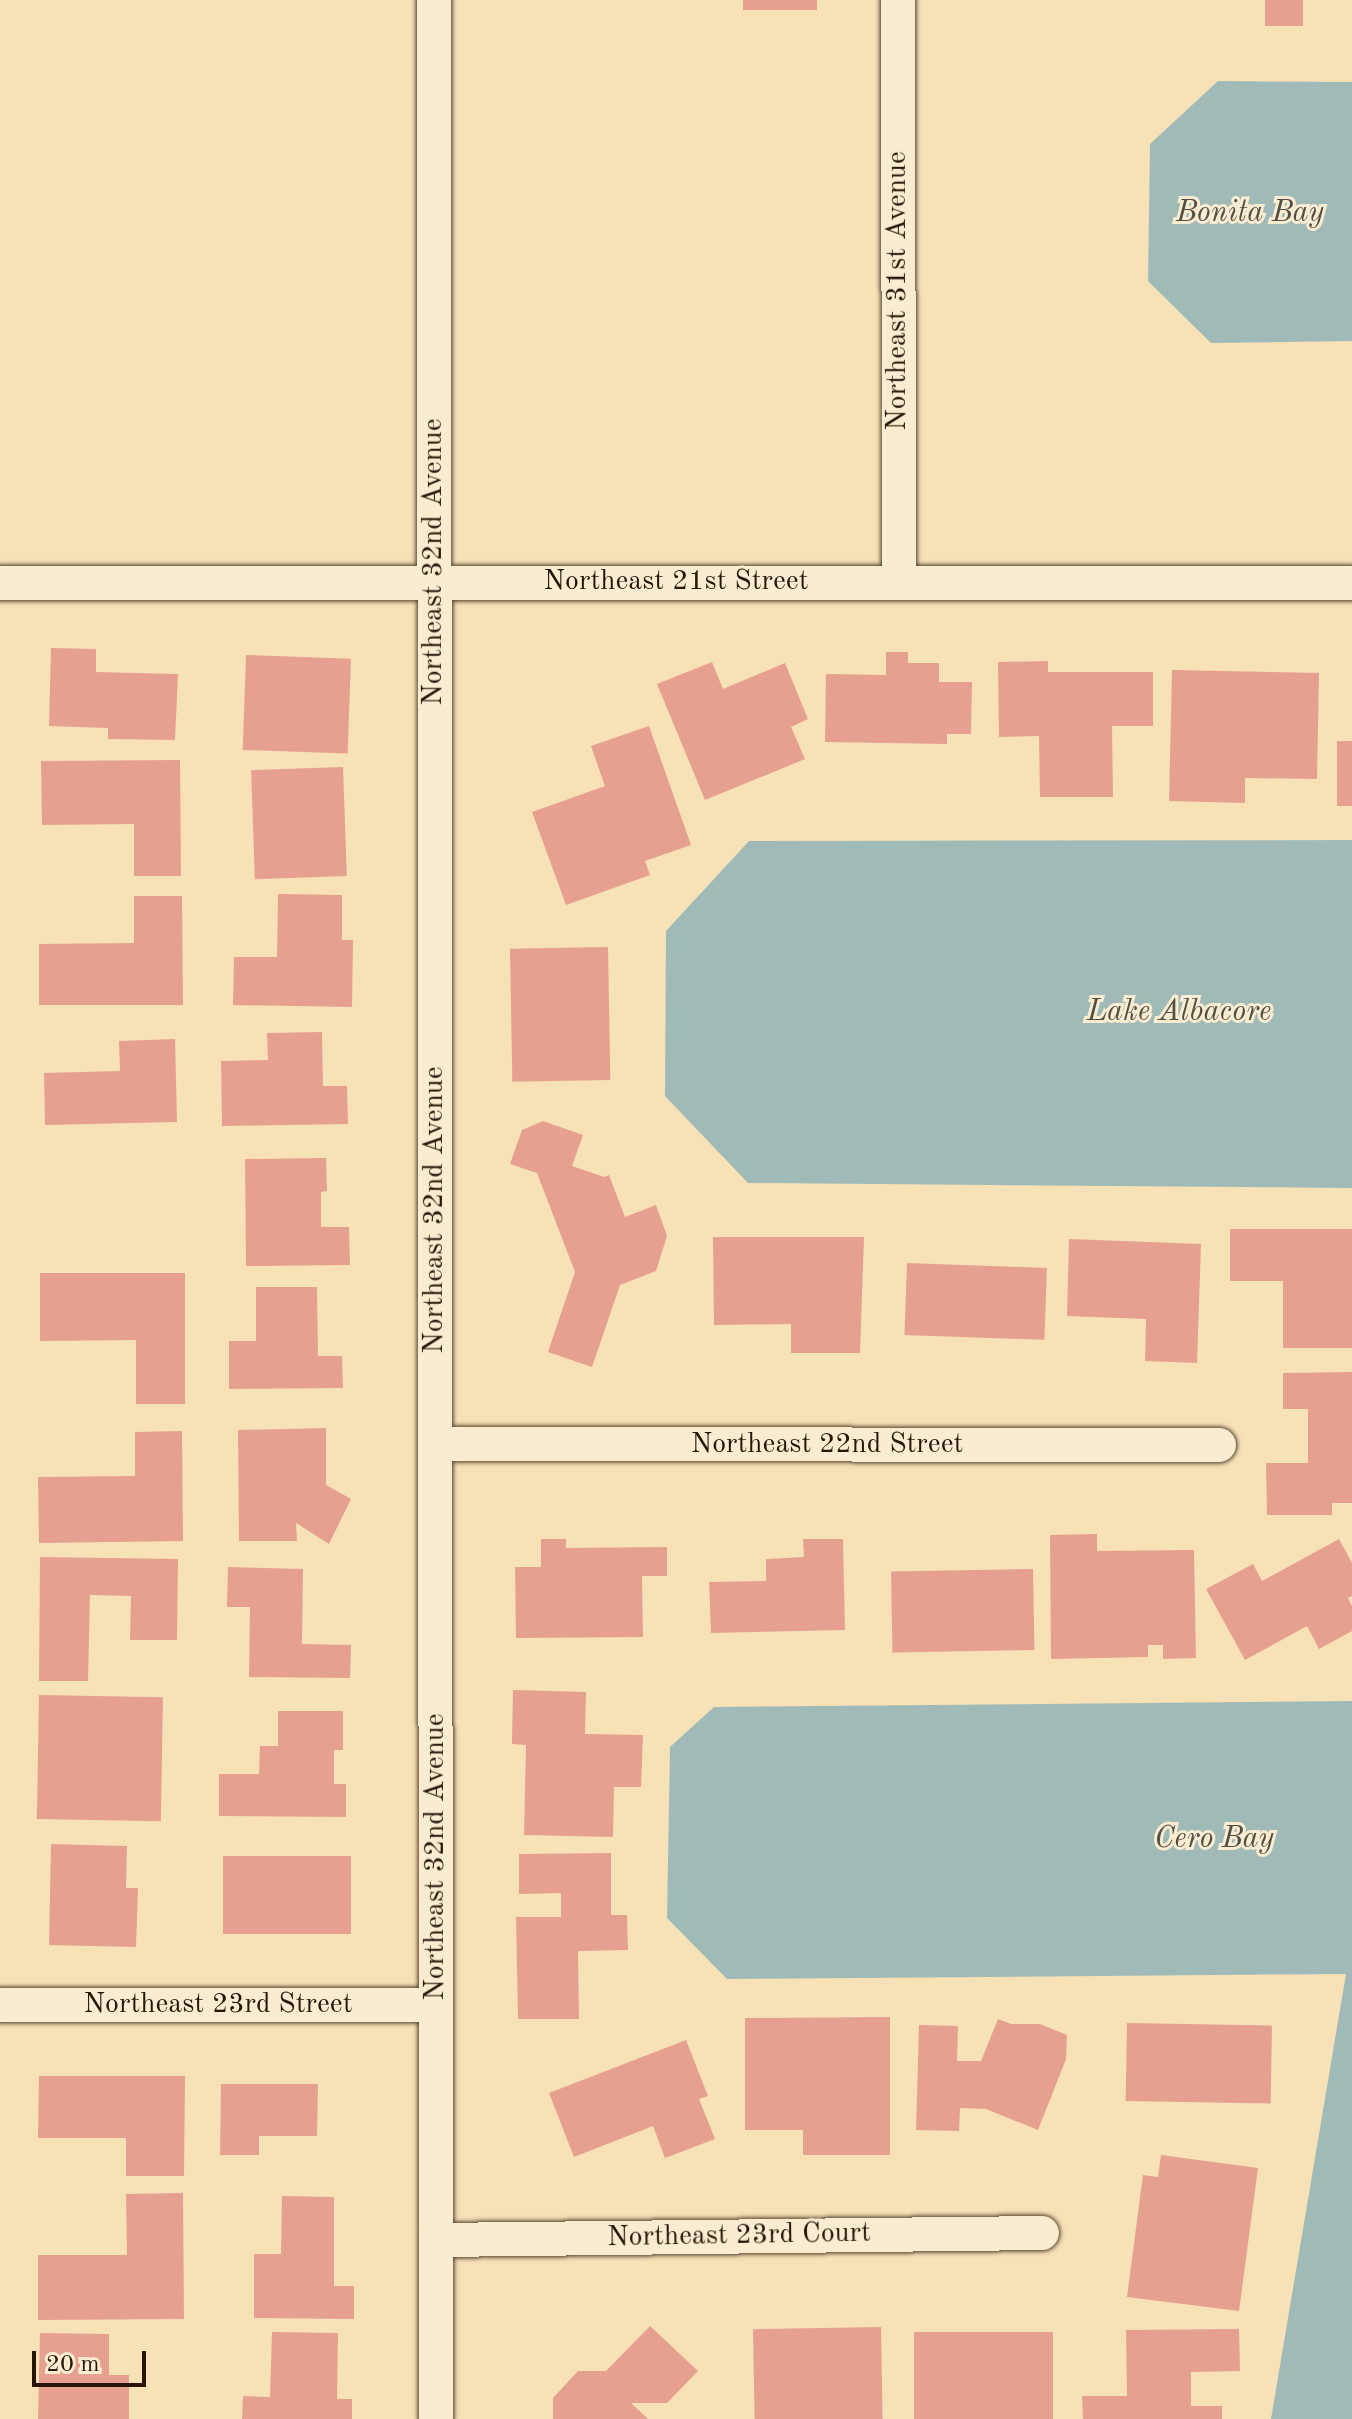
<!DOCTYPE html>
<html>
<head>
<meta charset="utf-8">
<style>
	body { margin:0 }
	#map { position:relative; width:1352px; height:2419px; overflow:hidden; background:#f7e1b7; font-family:"Old Standard TT",serif }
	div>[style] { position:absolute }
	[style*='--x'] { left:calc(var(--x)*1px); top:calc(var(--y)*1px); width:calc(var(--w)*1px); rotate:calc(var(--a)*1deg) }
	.water>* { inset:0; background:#a0bbb7 }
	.building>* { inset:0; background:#e6a08f; transform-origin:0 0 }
	.roads { filter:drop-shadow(0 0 2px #5b4833) drop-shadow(0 0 2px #5b4833) }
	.street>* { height:34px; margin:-17px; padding:0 17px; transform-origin:17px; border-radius:17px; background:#faecd0 }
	span { translate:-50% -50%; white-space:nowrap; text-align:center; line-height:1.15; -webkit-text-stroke:6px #faecd0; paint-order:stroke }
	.street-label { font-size:28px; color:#271507 }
	.water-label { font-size:30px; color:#514f45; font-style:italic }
	.scale { position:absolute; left:32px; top:2351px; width:114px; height:36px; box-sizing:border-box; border:4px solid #271507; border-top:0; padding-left:10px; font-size:24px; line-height:28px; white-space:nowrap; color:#271507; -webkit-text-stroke:6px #faecd0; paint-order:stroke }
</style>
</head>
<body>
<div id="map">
	<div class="water">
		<i style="clip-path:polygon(1218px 81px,1352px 82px,1352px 341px,1211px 343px,1148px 281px,1150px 144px)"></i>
		<i style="clip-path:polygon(1352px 840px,1352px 1188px,748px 1183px,665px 1096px,666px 931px,749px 841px)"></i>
		<i style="clip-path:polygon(1352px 1701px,1352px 2419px,1271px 2419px,1346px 1974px,727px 1979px,667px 1918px,670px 1747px,714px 1707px)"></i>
	</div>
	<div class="building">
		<i style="left:743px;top:0;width:74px;height:10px"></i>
		<i style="left:1265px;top:0;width:38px;height:26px"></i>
		<i style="clip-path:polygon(51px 648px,96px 649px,96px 672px,178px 674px,175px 740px,108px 739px,108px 728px,49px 726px)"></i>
		<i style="clip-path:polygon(886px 652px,908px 652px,908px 663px,939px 663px,939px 682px,972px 682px,971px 734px,947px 734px,947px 744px,825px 742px,826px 674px,886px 675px)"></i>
		<i style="left:246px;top:655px;width:105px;height:95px;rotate:2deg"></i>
		<i style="clip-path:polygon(1048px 661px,1048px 672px,1153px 672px,1153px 726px,1112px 726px,1113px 797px,1040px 797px,1039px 736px,999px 737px,998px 662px)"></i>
		<i style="clip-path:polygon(712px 662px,723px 689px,785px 663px,808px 719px,791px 727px,805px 759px,705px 800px,657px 684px)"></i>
		<i style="clip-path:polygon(1172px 670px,1319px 673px,1317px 779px,1245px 778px,1245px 803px,1169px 801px)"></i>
		<i style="clip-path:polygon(649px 726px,691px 845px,645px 861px,650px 875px,566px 905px,532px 812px,605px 786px,591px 746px)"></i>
		<i style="left:1337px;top:741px;width:15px;height:65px"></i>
		<i style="clip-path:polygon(180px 760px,181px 876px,134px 876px,134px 824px,42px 825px,41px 761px)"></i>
		<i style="left:343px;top:767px;width:109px;height:92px;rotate:88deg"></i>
		<i style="clip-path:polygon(278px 894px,342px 895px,342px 940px,353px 940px,352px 1007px,233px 1005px,234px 957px,277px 957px)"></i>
		<i style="clip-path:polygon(134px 896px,182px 896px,183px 1005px,39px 1005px,39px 944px,134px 943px)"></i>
		<i style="left:608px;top:947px;width:133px;height:98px;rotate:89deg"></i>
		<i style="clip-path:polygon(322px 1032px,323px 1086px,347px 1086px,348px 1124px,222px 1126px,221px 1061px,268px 1060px,267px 1033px)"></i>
		<i style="clip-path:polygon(175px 1039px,177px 1122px,45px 1125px,44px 1073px,120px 1071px,119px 1041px)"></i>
		<i style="clip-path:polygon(543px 1121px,583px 1135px,572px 1166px,604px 1177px,609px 1175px,625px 1217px,656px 1205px,667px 1236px,656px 1271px,620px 1285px,592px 1367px,548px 1352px,575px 1272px,537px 1173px,510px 1164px,522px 1130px)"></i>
		<i style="clip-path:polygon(326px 1158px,327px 1191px,321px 1192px,321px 1227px,349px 1227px,350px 1265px,246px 1266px,245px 1159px)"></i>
		<i style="clip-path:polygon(1230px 1229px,1352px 1229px,1352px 1348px,1283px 1348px,1283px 1281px,1230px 1281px)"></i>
		<i style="clip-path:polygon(713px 1237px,864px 1237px,860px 1353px,791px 1353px,791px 1324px,714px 1325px)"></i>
		<i style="clip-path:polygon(1069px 1239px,1201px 1244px,1197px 1363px,1145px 1361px,1146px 1319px,1067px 1316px)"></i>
		<i style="left:907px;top:1263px;width:140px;height:72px;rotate:2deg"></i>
		<i style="clip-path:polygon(40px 1273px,185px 1273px,185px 1404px,136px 1404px,136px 1340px,40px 1341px)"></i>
		<i style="clip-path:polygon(256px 1287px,317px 1287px,318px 1356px,342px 1356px,343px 1388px,229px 1389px,229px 1341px,256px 1341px)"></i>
		<i style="clip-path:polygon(1352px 1372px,1352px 1503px,1332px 1503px,1332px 1515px,1267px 1515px,1266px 1463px,1308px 1463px,1308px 1409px,1283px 1409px,1283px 1373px)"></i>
		<i style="clip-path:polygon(326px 1428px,326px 1485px,351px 1499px,329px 1544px,296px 1523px,297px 1541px,239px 1541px,238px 1430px)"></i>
		<i style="clip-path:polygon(182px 1431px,183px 1541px,39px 1543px,38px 1477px,135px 1476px,135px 1432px)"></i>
		<i style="clip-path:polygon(1097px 1534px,1097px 1551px,1194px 1550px,1196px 1658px,1163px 1659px,1163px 1645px,1148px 1645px,1148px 1657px,1051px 1659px,1050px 1535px)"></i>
		<i style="clip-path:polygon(541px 1539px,566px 1539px,566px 1548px,667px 1547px,667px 1576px,642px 1576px,643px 1637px,516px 1638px,515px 1567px,541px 1567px)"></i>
		<i style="clip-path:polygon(803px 1539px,843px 1539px,845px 1630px,711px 1633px,709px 1582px,766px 1581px,766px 1559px,804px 1557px)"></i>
		<i style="clip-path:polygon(1339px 1539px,1352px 1563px,1352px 1596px,1348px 1598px,1352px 1606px,1352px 1631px,1319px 1649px,1307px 1626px,1245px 1660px,1206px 1589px,1253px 1564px,1262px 1581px)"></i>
		<i style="clip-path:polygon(40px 1557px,178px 1559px,177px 1640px,130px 1640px,131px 1596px,90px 1595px,88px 1681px,39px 1681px)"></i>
		<i style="clip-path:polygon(228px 1567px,303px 1569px,302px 1644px,351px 1645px,350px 1678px,249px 1677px,250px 1607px,227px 1607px)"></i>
		<i style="left:1033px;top:1569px;width:81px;height:142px;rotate:89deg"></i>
		<i style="clip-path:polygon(513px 1690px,586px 1692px,585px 1734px,643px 1735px,641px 1787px,614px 1787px,613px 1837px,524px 1835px,526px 1745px,512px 1744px)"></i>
		<i style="left:39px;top:1695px;width:124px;height:124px;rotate:1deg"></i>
		<i style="clip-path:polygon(278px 1711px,343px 1711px,343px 1750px,334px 1750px,334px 1784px,346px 1784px,346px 1817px,219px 1816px,219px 1774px,259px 1774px,260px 1746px,278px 1746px)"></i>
		<i style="clip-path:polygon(51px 1844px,127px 1846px,126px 1888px,138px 1888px,136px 1947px,49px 1945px)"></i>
		<i style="clip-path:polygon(611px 1853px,611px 1915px,627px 1915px,628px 1950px,578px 1951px,579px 2019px,518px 2019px,516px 1917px,561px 1917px,561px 1893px,519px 1894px,519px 1854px)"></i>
		<i style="left:223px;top:1856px;width:128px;height:78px"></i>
		<i style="clip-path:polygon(890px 2017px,890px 2155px,803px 2155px,803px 2130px,745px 2130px,745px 2018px)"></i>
		<i style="clip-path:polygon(998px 2019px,1011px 2024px,1040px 2024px,1067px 2035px,1066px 2059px,1038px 2130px,986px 2109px,960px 2108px,959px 2131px,916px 2130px,919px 2025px,958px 2026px,957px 2061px,981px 2061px)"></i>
		<i style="left:1127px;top:2023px;width:145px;height:78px;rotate:1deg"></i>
		<i style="clip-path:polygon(686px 2040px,708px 2096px,699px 2099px,715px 2139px,665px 2158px,653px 2126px,574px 2157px,549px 2093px)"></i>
		<i style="clip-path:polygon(39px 2076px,185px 2076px,184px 2176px,126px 2176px,126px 2138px,38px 2138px)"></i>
		<i style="clip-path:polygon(221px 2084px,318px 2084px,317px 2136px,259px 2136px,259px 2155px,220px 2155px)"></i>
		<i style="clip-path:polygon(1161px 2155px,1258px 2168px,1239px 2311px,1127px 2297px,1143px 2175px,1158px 2177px)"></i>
		<i style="clip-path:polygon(183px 2193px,184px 2319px,38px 2320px,38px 2255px,127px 2255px,126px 2194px)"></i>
		<i style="clip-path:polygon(282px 2196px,334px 2197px,334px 2286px,354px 2286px,354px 2319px,254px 2318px,254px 2254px,281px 2254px)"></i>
		<i style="clip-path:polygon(650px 2326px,698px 2371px,667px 2403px,631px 2403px,648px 2419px,553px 2419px,553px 2398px,578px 2371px,606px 2371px)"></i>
		<i style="left:881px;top:2327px;width:92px;height:128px;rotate:89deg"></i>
		<i style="clip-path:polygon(1239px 2329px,1240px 2371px,1191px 2372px,1191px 2406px,1222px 2406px,1222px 2419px,1083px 2419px,1082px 2396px,1127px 2396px,1126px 2330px)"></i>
		<i style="clip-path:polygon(272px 2332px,338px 2333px,337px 2399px,352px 2399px,352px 2419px,242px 2419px,243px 2396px,270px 2397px)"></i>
		<i style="left:1053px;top:2332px;width:87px;height:139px;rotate:90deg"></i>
		<i style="clip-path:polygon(40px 2333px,109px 2334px,109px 2375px,129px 2375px,129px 2419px,38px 2419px)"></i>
	</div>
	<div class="roads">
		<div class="street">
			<i style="--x:434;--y:0;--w:2419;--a:89.95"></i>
			<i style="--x:898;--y:0;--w:582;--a:89.9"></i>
			<i style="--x:0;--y:583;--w:1352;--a:0"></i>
			<i style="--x:435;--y:1444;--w:784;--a:0.07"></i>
			<i style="--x:0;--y:2005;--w:436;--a:0"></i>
			<i style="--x:436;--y:2240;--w:606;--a:-0.66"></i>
		</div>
	</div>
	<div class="street-label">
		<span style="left:898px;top:291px;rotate:-90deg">Northeast 31st Avenue</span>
		<span style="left:434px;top:562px;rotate:-90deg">Northeast 32nd Avenue</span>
		<span style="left:676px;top:582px">Northeast 21st Street</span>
		<span style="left:435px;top:1210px;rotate:-90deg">Northeast 32nd Avenue</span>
		<span style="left:827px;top:1445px">Northeast 22nd Street</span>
		<span style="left:436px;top:1857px;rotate:-90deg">Northeast 32nd Avenue</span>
		<span style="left:218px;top:2005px">Northeast 23rd Street</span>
		<span style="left:739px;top:2236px;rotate:-1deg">Northeast 23rd Court</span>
	</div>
	<div class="water-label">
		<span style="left:1250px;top:213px">Bonita Bay</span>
		<span style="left:1179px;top:1012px">Lake Albacore</span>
		<span style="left:1214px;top:1839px">Cero Bay</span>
	</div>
	<div class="scale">20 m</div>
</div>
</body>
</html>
